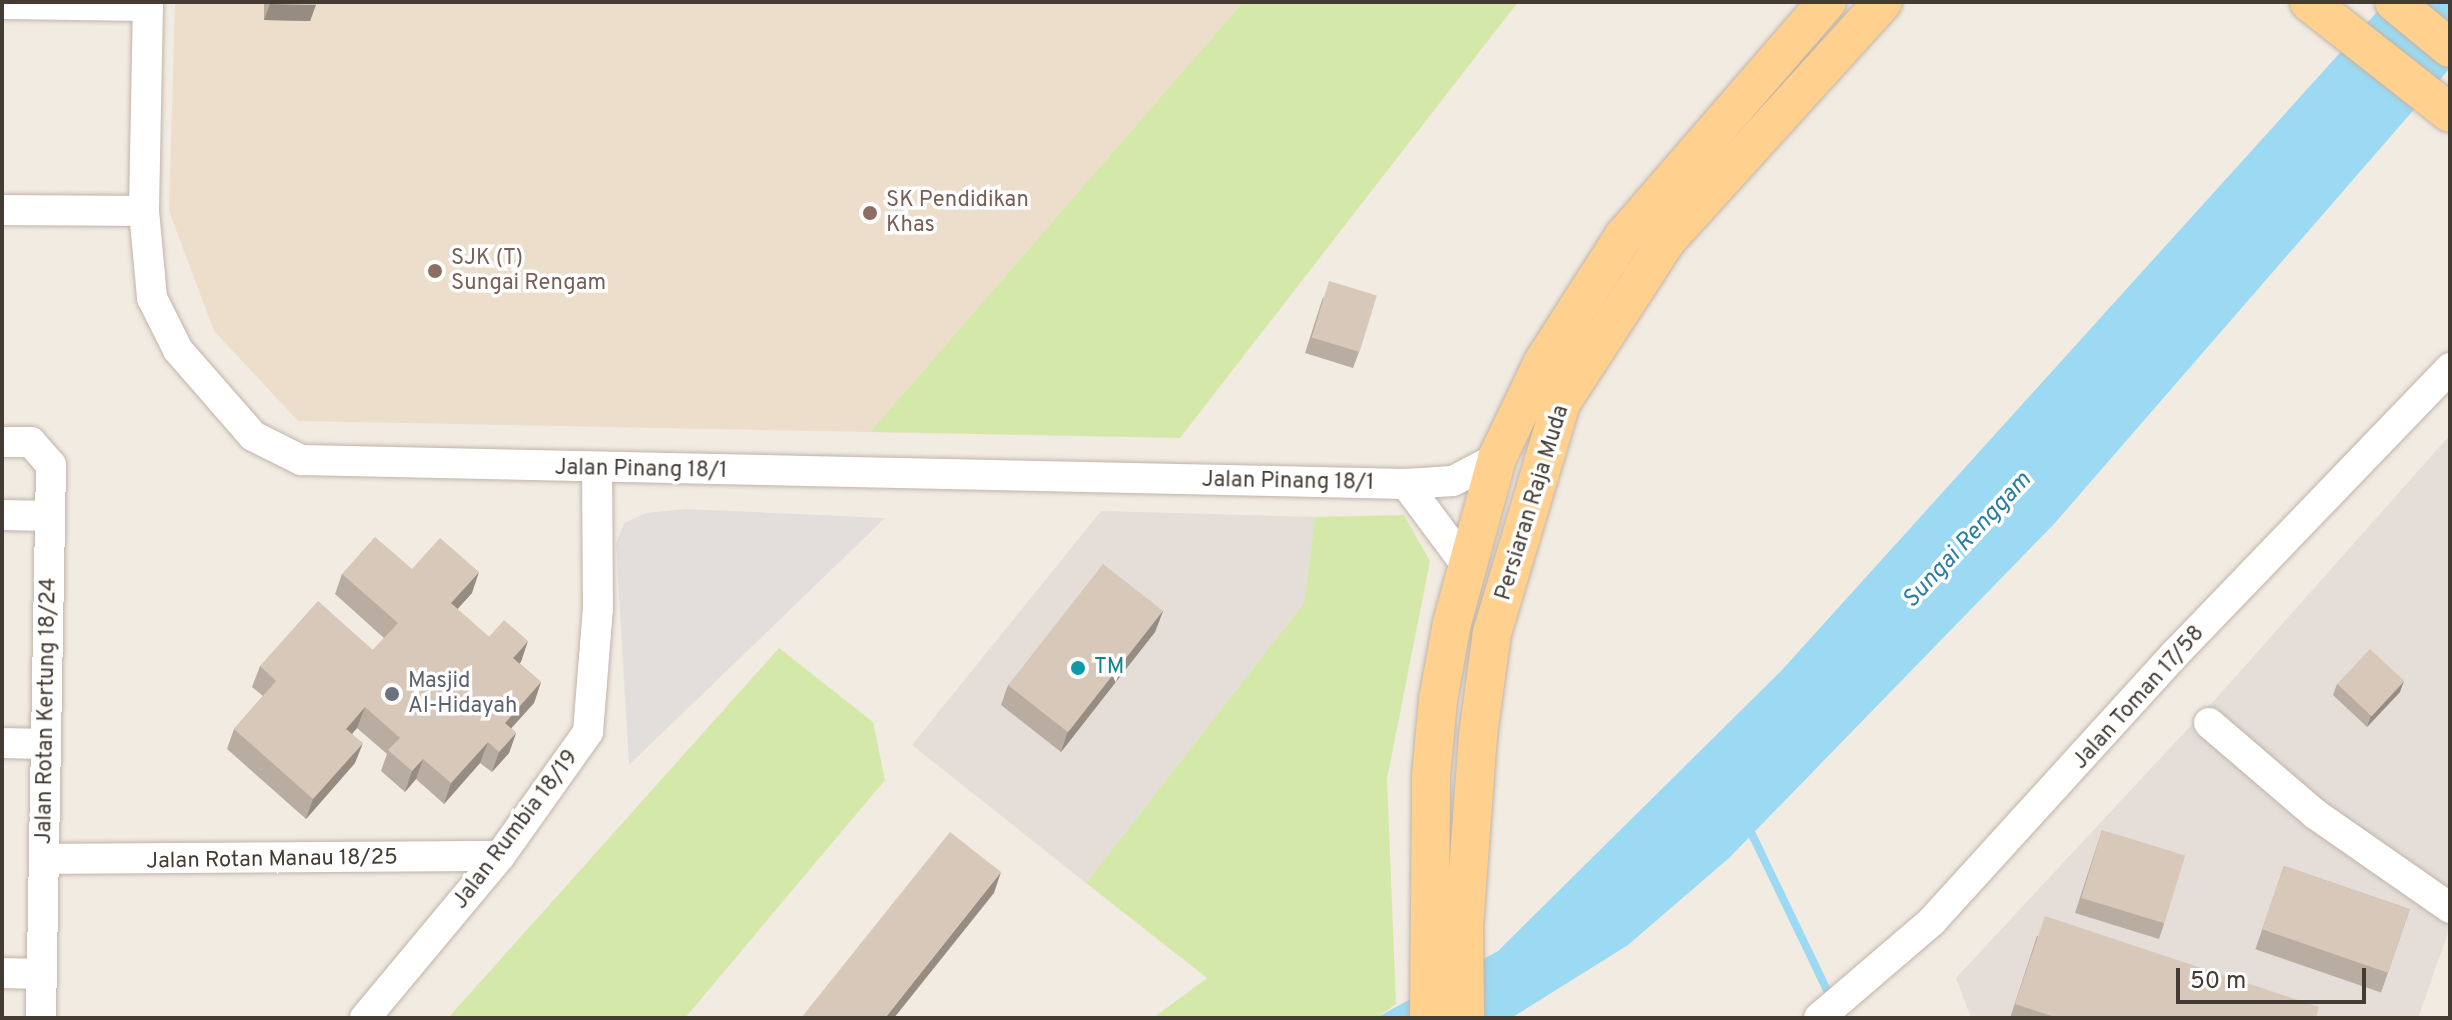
<!DOCTYPE html>
<html>
<head>
<meta charset="utf-8">
<style>
	body { margin:0 }
	#map { position:relative; width:2452px; height:1020px; overflow:hidden; background:#f2ebe2; font-family:Overpass,sans-serif }
	div>[style] { position:absolute }
	[style*='--x'] { left:calc(var(--x)*1px); top:calc(var(--y)*1px); width:calc(var(--w)*1px); rotate:calc(var(--a)*1deg) }
	.industrial>* { inset:0; background:#e4ddd8 }
	.education>* { inset:0; background:#ecdecb }
	.green>* { inset:0; background:#d4e8a9 }
	.parking>* { inset:0; background:#e2dedb }
	.water>* { inset:0; background:#9bdaf2 }
	.stream>* { height:8px; margin:-4px; padding:0 4px; transform-origin:4px; border-radius:4px; background:#9bdaf2 }
	.roads { filter:drop-shadow(0 0 2px #c0b4a8) drop-shadow(0 0 2px #c0b4a8) }
	.minor>* { height:30px; margin:-15px; padding:0 15px; transform-origin:15px; border-radius:15px; background:#fff }
	.major>* { height:38px; margin:-19px; padding:0 19px; transform-origin:19px; border-radius:19px; background:#ffd08e }
	.wall>* { inset:0; background:#b9aca0; transform-origin:0 0 }
	.shaded-wall>* { inset:0; background:#968c82 }
	.building>* { inset:0; background:#d7c8ba; transform-origin:0 0 }
	.dots>* { width:22px; height:22px; translate:-50% -50%; box-sizing:border-box; border:4px solid #fff; border-radius:50% }
	span { translate:-50% -50%; white-space:nowrap; text-align:center; line-height:1.15; -webkit-text-stroke:7px #fff; paint-order:stroke }
	.education-label { font-size:22px; color:#785e54 }
	.left { translate:0 -50%; text-align:left }
	.street-label { font-size:22px; color:#443b33 }
	.culture-label { font-size:22px; color:#0d838f }
	.worship-label { font-size:22px; color:#5b616d }
	.water-label { font-size:24px; color:#277ea2; font-style:italic }
	.frame { position:absolute; inset:0; border:4px solid #443b33; pointer-events:none }
	.scale { position:absolute; left:2176px; top:968px; width:190px; height:36px; box-sizing:border-box; border:4px solid #443b33; border-top:0; padding-left:10px; font-size:24px; line-height:28px; white-space:nowrap; color:#443b33; -webkit-text-stroke:6px #fff; paint-order:stroke }
</style>
</head>
<body>
<div id="map">
	<div class="industrial">
		<i style="clip-path:polygon(2450px 435px,2450px 927px,2418px 1018px,1971px 1018px,1956px 978px,2222px 692px)"></i>
		<i style="clip-path:polygon(1101px 511px,1315px 517px,1304px 603px,1086px 883px,912px 745px)"></i>
	</div>
	<div class="education">
		<i style="clip-path:polygon(175px 2px,1243px 2px,870px 432px,298px 421px,214px 331px,169px 211px)"></i>
	</div>
	<div class="green">
		<i style="clip-path:polygon(1243px 2px,1518px 2px,1180px 438px,870px 432px)"></i>
		<i style="clip-path:polygon(1404px 515px,1430px 561px,1387px 779px,1396px 1004px,1376px 1018px,1153px 1018px,1207px 978px,1086px 883px,1304px 603px,1315px 517px)"></i>
		<i style="clip-path:polygon(779px 648px,873px 722px,885px 780px,685px 1018px,448px 1018px)"></i>
	</div>
	<div class="parking">
		<i style="clip-path:polygon(686px 509px,885px 518px,629px 765px,616px 544px,624px 523px,646px 513px)"></i>
	</div>
	<div class="water">
		<i style="clip-path:polygon(2386px 2px,2450px 2px,2450px 68px,2054px 524px,1729px 858px,1628px 945px,1511px 1018px,1376px 1018px,1498px 951px,1782px 670px)"></i>
	</div>
	<div class="stream">
		<i style="--x:1748;--y:826;--w:184;--a:64.3"></i>
	</div>
	<div class="roads">
		<div class="minor">
			<i style="--x:148;--y:2;--w:209;--a:91.1"></i>
			<i style="--x:144;--y:211;--w:87;--a:84.7"></i>
			<i style="--x:152;--y:298;--w:58;--a:63.4"></i>
			<i style="--x:178;--y:350;--w:114;--a:48.9"></i>
			<i style="--x:253;--y:436;--w:54;--a:26.6"></i>
			<i style="--x:301;--y:460;--w:1105;--a:1.24"></i>
			<i style="--x:1406;--y:484;--w:47;--a:-3.7"></i>
			<i style="--x:1453;--y:481;--w:50;--a:-27.6"></i>
			<i style="--x:2;--y:4;--w:146;--a:0.8"></i>
			<i style="--x:2;--y:210;--w:142;--a:0.4"></i>
			<i style="--x:2;--y:442;--w:29;--a:0"></i>
			<i style="--x:31;--y:442;--w:30;--a:49"></i>
			<i style="--x:51;--y:465;--w:553;--a:91.04"></i>
			<i style="--x:1406;--y:484;--w:102;--a:53.4"></i>
			<i style="--x:2;--y:515;--w:48;--a:1.2"></i>
			<i style="--x:2209;--y:723;--w:140;--a:40.6"></i>
			<i style="--x:2315;--y:814;--w:165;--a:34.8"></i>
			<i style="--x:2;--y:743;--w:44;--a:1.3"></i>
			<i style="--x:44;--y:859;--w:456;--a:-0.4"></i>
			<i style="--x:2;--y:973;--w:40;--a:1.4"></i>
			<i style="--x:365;--y:1018;--w:211;--a:-50.2"></i>
			<i style="--x:500;--y:856;--w:152;--a:-54.6"></i>
			<i style="--x:588;--y:732;--w:123;--a:-85.4"></i>
			<i style="--x:598;--y:609;--w:140;--a:-90.4"></i>
			<i style="--x:1819;--y:1018;--w:149;--a:-40.6"></i>
			<i style="--x:1932;--y:921;--w:361;--a:-47.7"></i>
			<i style="--x:2175;--y:654;--w:397;--a:-46.1"></i>
		</div>
		<div class="major">
			<i style="--x:2309;--y:2;--w:179;--a:38.2"></i>
			<i style="--x:2394;--y:2;--w:72;--a:39.4"></i>
			<i style="--x:1429;--y:1018;--w:242;--a:-89.5"></i>
			<i style="--x:1431;--y:776;--w:76;--a:-84.7"></i>
			<i style="--x:1438;--y:700;--w:78;--a:-79.7"></i>
			<i style="--x:1452;--y:623;--w:171;--a:-74.7"></i>
			<i style="--x:1497;--y:458;--w:106;--a:-64.4"></i>
			<i style="--x:1543;--y:362;--w:150;--a:-57.3"></i>
			<i style="--x:1624;--y:236;--w:310;--a:-49.1"></i>
			<i style="--x:1465;--y:1018;--w:92;--a:-90.6"></i>
			<i style="--x:1464;--y:926;--w:192;--a:-85.8"></i>
			<i style="--x:1478;--y:735;--w:103;--a:-82.2"></i>
			<i style="--x:1492;--y:633;--w:240;--a:-73.3"></i>
			<i style="--x:1561;--y:403;--w:194;--a:-57"></i>
			<i style="--x:1667;--y:240;--w:321;--a:-47.8"></i>
		</div>
	</div>
	<div class="wall">
		<i style="clip-path:polygon(264px 2px,316px 2px,310px 21px,264px 20px)"></i>
		<i style="clip-path:polygon(1323px 297px,1359px 352px,1353px 368px,1305px 353px)"></i>
		<i style="clip-path:polygon(412px 569px,472px 593px,457px 609px,489px 637px,521px 662px,519px 663px,541px 682px,534px 703px,511px 728px,516px 733px,509px 753px,492px 772px,480px 763px,444px 804px,416px 779px,405px 792px,381px 771px,387px 754px,357px 728px,352px 734px,355px 763px,306px 819px,227px 749px,234px 729px,263px 696px,252px 687px,260px 666px,373px 650px,384px 638px,335px 594px,342px 574px)"></i>
		<i style="clip-path:polygon(1163px 611px,1155px 632px,1061px 752px,1001px 705px,1008px 685px)"></i>
		<i style="clip-path:polygon(2337px 684px,2400px 692px,2367px 727px,2333px 695px)"></i>
		<i style="clip-path:polygon(2102px 830px,2164px 924px,2159px 939px,2075px 913px)"></i>
		<i style="left:2284px;top:866px;width:133px;height:88px;rotate:19deg"></i>
		<i style="clip-path:polygon(2037px 936px,2316px 1018px,2010px 1018px)"></i>
	</div>
	<div class="shaded-wall">
		<i style="clip-path:polygon(270px 4px,316px 5px,310px 21px,264px 20px)"></i>
		<i style="clip-path:polygon(479px 572px,472px 593px,444px 624px,451px 603px)"></i>
		<i style="clip-path:polygon(1163px 611px,1155px 632px,1061px 752px,1068px 731px)"></i>
		<i style="clip-path:polygon(528px 641px,521px 662px,506px 678px,513px 658px)"></i>
		<i style="clip-path:polygon(2404px 681px,2400px 692px,2367px 727px,2371px 716px)"></i>
		<i style="clip-path:polygon(541px 682px,534px 703px,498px 743px,505px 723px)"></i>
		<i style="clip-path:polygon(365px 707px,357px 728px,339px 749px,346px 729px)"></i>
		<i style="clip-path:polygon(516px 733px,509px 753px,492px 772px,499px 752px)"></i>
		<i style="clip-path:polygon(488px 742px,480px 763px,444px 804px,451px 783px)"></i>
		<i style="clip-path:polygon(363px 743px,355px 763px,306px 819px,313px 799px)"></i>
		<i style="clip-path:polygon(423px 759px,416px 779px,405px 792px,412px 771px)"></i>
		<i style="clip-path:polygon(1001px 872px,994px 893px,894px 1018px,885px 1018px)"></i>
	</div>
	<div class="building">
		<i style="clip-path:polygon(270px 2px,316px 2px,316px 5px,270px 4px)"></i>
		<i style="left:1329px;top:281px;width:50px;height:59px;rotate:17deg"></i>
		<i style="clip-path:polygon(375px 537px,412px 569px,440px 538px,479px 572px,451px 603px,489px 637px,504px 620px,528px 641px,513px 658px,541px 682px,505px 723px,516px 733px,499px 752px,488px 742px,451px 783px,423px 759px,412px 771px,388px 750px,400px 738px,365px 707px,346px 729px,363px 743px,313px 799px,234px 729px,276px 681px,260px 666px,318px 601px,373px 650px,398px 623px,342px 574px)"></i>
		<i style="left:1103px;top:564px;width:76px;height:154px;rotate:38deg"></i>
		<i style="left:2370px;top:649px;width:47px;height:48px;rotate:43deg"></i>
		<i style="left:2102px;top:830px;width:87px;height:71px;rotate:17deg"></i>
		<i style="clip-path:polygon(950px 832px,1001px 872px,885px 1018px,801px 1018px)"></i>
		<i style="left:2284px;top:866px;width:133px;height:67px;rotate:19deg"></i>
		<i style="clip-path:polygon(2045px 916px,2319px 1007px,2316px 1018px,2058px 1018px,2015px 1004px)"></i>
	</div>
	<div class="dots">
		<i style="left:870px;top:213px;background:#8d6e63"></i>
		<i style="left:435px;top:271px;background:#8d6e63"></i>
		<i style="left:1078px;top:668px;background:#0f9aa8"></i>
		<i style="left:392px;top:694px;background:#6b7280"></i>
	</div>
	<div class="education-label">
		<span class="left" style="left:886px;top:213px">SK Pendidikan<br>Khas</span>
		<span class="left" style="left:451px;top:271px">SJK (T)<br>Sungai Rengam</span>
	</div>
	<div class="street-label">
		<span style="left:641px;top:470px;rotate:1deg">Jalan Pinang 18/1</span>
		<span style="left:1288px;top:482px;rotate:1deg">Jalan Pinang 18/1</span>
		<span style="left:1533px;top:503px;rotate:-73deg">Persiaran Raja Muda</span>
		<span style="left:2139px;top:698px;rotate:-48deg">Jalan Toman 17/58</span>
		<span style="left:47px;top:711px;rotate:-89deg">Jalan Rotan Kertung 18/24</span>
		<span style="left:516px;top:830px;rotate:-53deg">Jalan Rumbia 18/19</span>
		<span style="left:272px;top:860px;rotate:-1deg">Jalan Rotan Manau 18/25</span>
	</div>
	<div class="culture-label">
		<span class="left" style="left:1094px;top:668px">TM</span>
	</div>
	<div class="worship-label">
		<span class="left" style="left:408px;top:694px">Masjid<br>Al-Hidayah</span>
	</div>
	<div class="water-label">
		<span style="left:1968px;top:541px;rotate:-47deg">Sungai Renggam</span>
	</div>
	<div class="frame"></div>
	<div class="scale">50 m</div>
</div>
</body>
</html>
